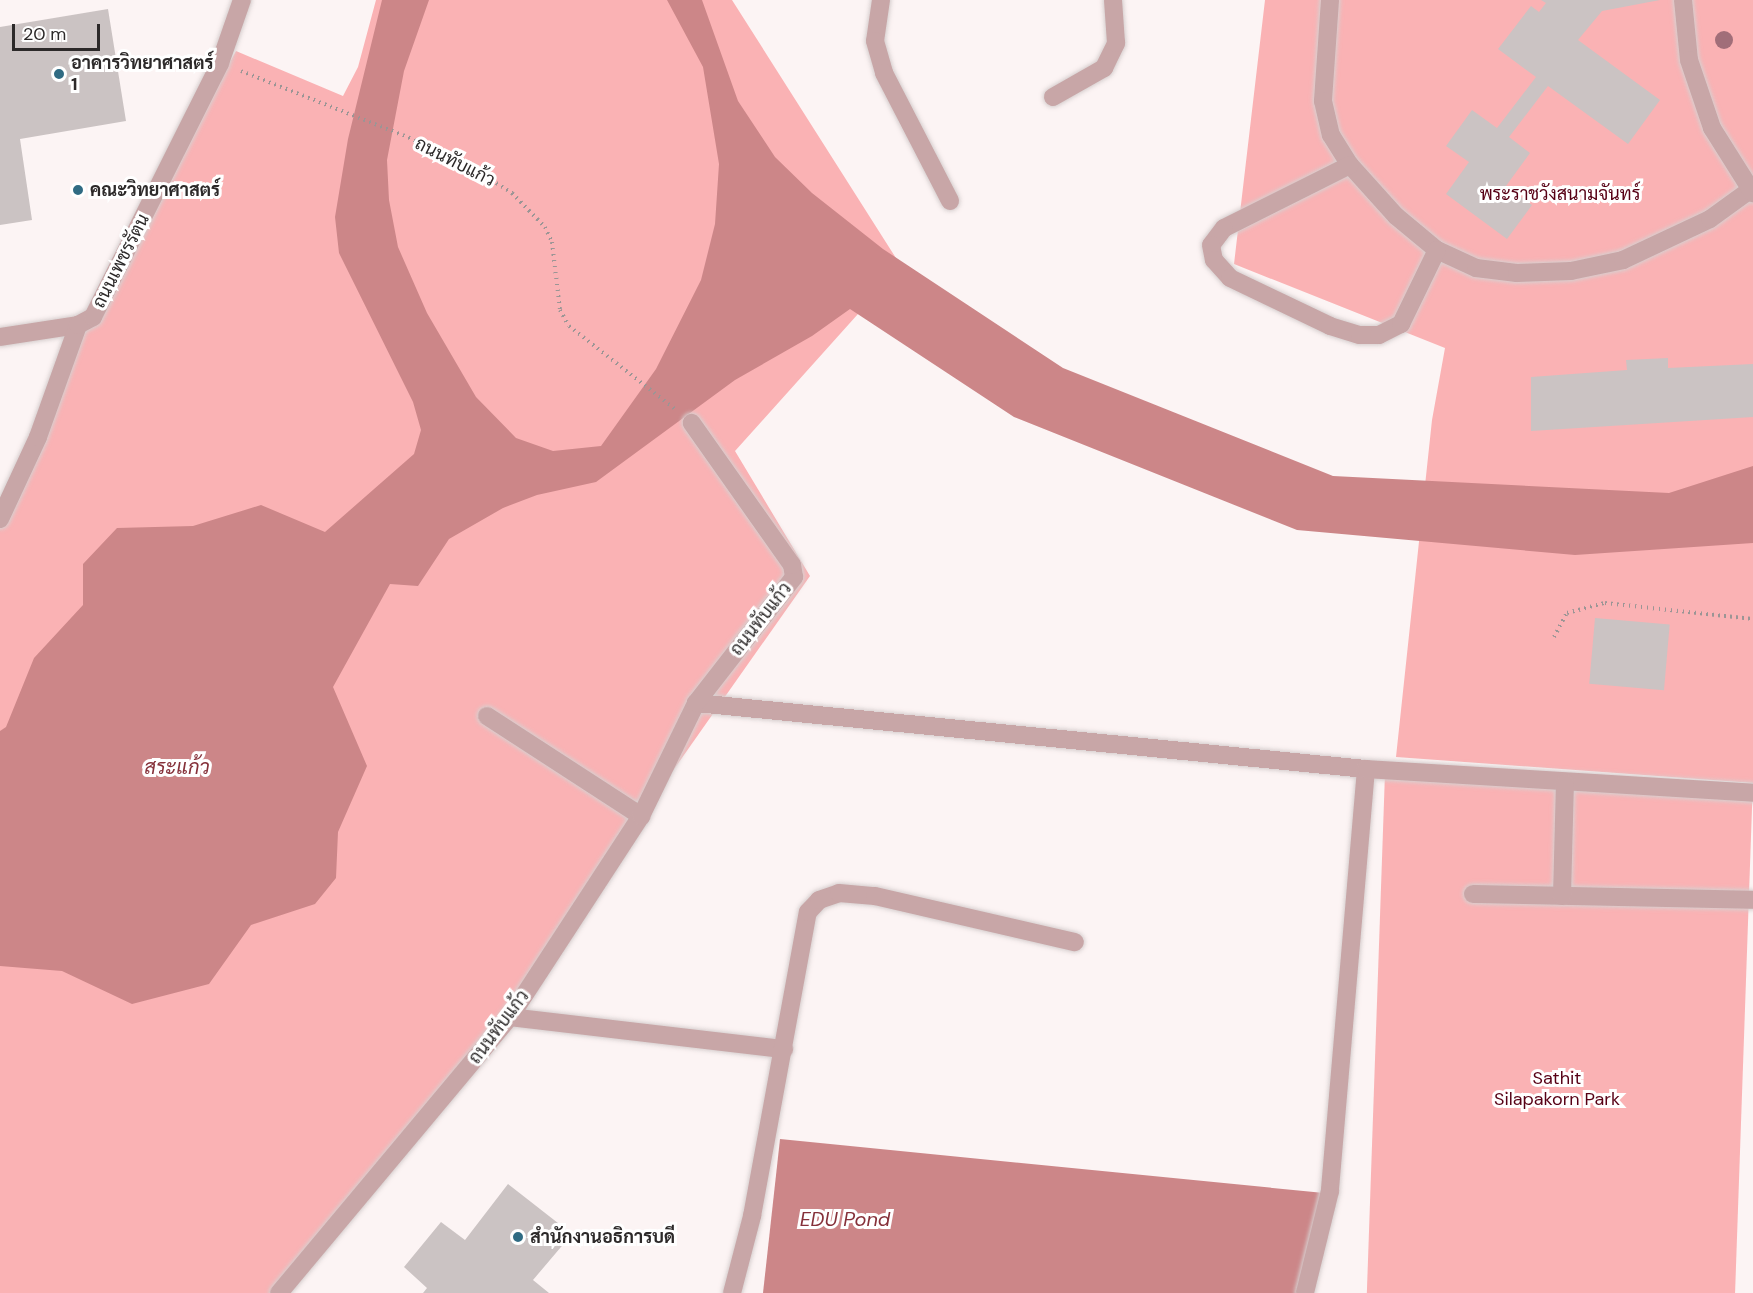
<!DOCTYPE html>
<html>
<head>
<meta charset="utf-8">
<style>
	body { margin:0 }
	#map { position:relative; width:1753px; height:1293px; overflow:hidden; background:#fcf4f4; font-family:"DM Sans",Sarabun,sans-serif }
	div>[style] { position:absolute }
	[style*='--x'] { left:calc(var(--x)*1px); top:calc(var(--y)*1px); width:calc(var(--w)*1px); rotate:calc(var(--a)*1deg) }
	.green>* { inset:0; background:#fab2b4; transform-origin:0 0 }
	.water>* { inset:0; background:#cc8688 }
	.building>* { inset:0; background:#cbc3c3; transform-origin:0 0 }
	.path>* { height:4px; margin-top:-2px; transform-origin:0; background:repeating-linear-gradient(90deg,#9b9595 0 1.5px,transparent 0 6px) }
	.roads { filter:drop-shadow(0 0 2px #d7cfcf) drop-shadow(0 0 2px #d7cfcf) }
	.minor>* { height:18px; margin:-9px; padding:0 9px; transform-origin:9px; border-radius:9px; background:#c8a6a7 }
	.trees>* { width:18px; height:18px; margin:-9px; border-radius:50%; background:#a16e79 }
	.dots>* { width:16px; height:16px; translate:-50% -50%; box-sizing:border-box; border:3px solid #fff; border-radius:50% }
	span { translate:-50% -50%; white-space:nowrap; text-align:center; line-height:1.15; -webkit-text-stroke:6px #fff; paint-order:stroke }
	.poi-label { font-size:18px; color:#2c2929; font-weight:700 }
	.left { translate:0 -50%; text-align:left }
	.street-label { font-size:18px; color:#2c2929 }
	.park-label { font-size:18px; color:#570015 }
	.water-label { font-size:20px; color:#86313a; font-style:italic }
	.scale { position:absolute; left:12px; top:24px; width:88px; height:27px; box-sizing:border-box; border:3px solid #2c2929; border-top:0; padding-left:8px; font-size:18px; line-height:21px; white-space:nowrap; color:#2c2929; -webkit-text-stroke:4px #fff; paint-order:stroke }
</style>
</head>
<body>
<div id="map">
	<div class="green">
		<i style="clip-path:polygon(376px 0,732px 0,901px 266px,735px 451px,810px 576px,641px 816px,506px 1016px,278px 1293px,0 1293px,0 510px,79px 337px,236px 51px,343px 96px,358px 67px)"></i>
		<i style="clip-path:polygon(1265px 0,1753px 0,1753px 783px,1396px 757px,1432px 420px,1445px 348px,1234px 264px)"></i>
		<i style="left:1385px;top:773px;width:368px;height:522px;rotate:2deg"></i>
	</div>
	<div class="water">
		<i style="clip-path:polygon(382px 0,429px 0,404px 71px,387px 160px,389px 200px,398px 247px,427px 313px,476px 397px,516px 438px,553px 451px,601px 446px,656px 369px,701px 280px,715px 224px,719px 164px,703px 67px,667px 0,702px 0,738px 101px,775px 157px,812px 193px,883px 249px,1063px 368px,1333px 476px,1669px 493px,1753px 466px,1753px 543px,1575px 555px,1297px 530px,1014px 417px,850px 309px,812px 336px,735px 380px,596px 482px,537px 495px,503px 508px,449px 539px,418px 586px,390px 584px,333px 687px,367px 766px,338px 832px,336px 878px,315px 904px,251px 925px,209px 984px,132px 1004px,62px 971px,0 966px,0 731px,6px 727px,34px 658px,83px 605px,83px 564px,117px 528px,193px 526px,261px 505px,325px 532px,414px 454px,421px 430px,413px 402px,339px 253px,335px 217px,348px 139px)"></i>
		<i style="clip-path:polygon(780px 1139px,1324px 1193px,1297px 1293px,763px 1293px)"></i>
	</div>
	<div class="building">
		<i style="clip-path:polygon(1541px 0,1660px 0,1602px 11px,1578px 40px,1660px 100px,1628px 144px,1548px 86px,1509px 137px,1530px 153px,1506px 186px,1532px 205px,1507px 239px,1446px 194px,1469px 162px,1446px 146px,1472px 110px,1497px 128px,1536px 77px,1498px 49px,1531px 6px,1539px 12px,1546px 3px)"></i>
		<i style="clip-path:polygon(108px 9px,126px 121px,20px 139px,32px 220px,0 225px,0 27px)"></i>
		<i style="clip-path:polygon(1668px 358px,1668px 368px,1753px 364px,1753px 417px,1531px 431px,1531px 377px,1627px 370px,1626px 360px)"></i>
		<i style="left:1595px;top:618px;width:75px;height:66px;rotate:5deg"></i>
		<i style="clip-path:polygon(508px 1184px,572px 1234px,533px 1280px,549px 1293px,423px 1293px,427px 1288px,404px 1267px,441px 1222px,465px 1240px)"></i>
	</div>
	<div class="path">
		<i style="--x:241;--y:71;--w:174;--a:21.6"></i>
		<i style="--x:403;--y:135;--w:75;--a:25.2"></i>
		<i style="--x:471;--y:167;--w:49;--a:32.4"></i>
		<i style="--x:512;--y:193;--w:47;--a:45.9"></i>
		<i style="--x:545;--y:227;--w:17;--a:65"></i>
		<i style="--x:552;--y:242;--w:68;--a:83.3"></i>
		<i style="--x:560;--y:310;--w:18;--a:61"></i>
		<i style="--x:569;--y:326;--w:135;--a:38.1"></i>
		<i style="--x:1554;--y:637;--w:27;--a:-62"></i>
		<i style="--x:1567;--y:613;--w:39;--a:-15"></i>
		<i style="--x:1605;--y:603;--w:149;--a:6.2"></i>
	</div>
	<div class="roads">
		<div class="minor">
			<i style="--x:881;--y:0;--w:41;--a:98.3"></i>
			<i style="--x:875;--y:41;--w:33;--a:74"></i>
			<i style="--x:884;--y:73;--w:144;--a:62.7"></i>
			<i style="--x:1330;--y:0;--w:101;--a:94"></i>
			<i style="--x:1323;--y:101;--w:35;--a:77"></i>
			<i style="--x:1331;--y:135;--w:36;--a:58"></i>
			<i style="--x:1350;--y:165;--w:69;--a:48"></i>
			<i style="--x:1396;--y:216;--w:53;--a:39.7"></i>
			<i style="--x:1437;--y:250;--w:43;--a:24.8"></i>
			<i style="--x:1476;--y:268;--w:41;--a:7"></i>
			<i style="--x:1517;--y:273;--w:54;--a:-2.1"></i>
			<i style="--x:1571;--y:271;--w:53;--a:-11.9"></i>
			<i style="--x:1623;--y:260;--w:96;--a:-25.2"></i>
			<i style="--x:1710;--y:219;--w:49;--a:-35.9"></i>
			<i style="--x:1683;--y:0;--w:60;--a:84.3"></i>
			<i style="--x:1689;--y:60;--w:72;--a:71.3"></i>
			<i style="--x:1712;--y:128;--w:77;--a:57.8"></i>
			<i style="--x:1053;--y:97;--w:59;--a:-29.6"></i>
			<i style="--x:1104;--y:68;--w:28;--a:-64"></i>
			<i style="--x:1116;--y:43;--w:43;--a:-94"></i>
			<i style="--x:1350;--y:165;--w:141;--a:153.4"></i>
			<i style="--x:1224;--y:228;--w:21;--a:127"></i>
			<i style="--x:1211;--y:245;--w:15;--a:79"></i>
			<i style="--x:1214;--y:260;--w:24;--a:48"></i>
			<i style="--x:1230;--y:278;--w:111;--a:25.6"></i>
			<i style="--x:1330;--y:326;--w:31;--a:17"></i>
			<i style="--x:1360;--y:335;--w:19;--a:0"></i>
			<i style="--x:1379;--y:335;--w:25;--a:-27"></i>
			<i style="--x:1401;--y:324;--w:82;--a:-64.1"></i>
			<i style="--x:0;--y:337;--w:79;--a:-8.7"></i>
			<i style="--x:0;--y:519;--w:90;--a:-65.1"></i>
			<i style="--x:38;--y:437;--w:119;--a:-70.3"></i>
			<i style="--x:78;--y:325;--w:17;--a:-28"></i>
			<i style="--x:93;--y:317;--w:284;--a:-63.4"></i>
			<i style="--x:220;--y:63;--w:67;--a:-70.8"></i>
			<i style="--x:696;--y:703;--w:673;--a:5.63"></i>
			<i style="--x:1366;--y:769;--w:424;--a:94.9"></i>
			<i style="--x:1330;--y:1191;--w:105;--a:103.8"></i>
			<i style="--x:487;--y:716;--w:184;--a:33"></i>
			<i style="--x:1366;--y:769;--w:388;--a:3.5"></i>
			<i style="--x:1473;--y:894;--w:280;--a:1.2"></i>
			<i style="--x:1562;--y:896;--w:113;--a:-88.5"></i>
			<i style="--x:510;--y:1017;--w:276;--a:6.7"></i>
			<i style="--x:279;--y:1293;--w:360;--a:-50.1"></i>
			<i style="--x:510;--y:1017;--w:240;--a:-56.9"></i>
			<i style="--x:641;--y:816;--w:126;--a:-64"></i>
			<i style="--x:696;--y:703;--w:160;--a:-52.1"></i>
			<i style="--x:794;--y:577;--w:12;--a:-99"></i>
			<i style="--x:792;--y:565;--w:174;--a:-125.2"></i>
			<i style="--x:732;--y:1293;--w:80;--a:-75.4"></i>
			<i style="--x:752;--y:1216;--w:309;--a:-79.6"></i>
			<i style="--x:808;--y:912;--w:16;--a:-47"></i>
			<i style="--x:819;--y:900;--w:21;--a:-19"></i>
			<i style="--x:839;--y:893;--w:36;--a:5"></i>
			<i style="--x:875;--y:896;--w:205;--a:13"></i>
		</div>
	</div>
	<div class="trees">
		<i style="left:1724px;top:40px"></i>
	</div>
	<div class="dots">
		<i style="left:59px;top:74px;background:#306b83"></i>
		<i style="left:78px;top:190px;background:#306b83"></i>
		<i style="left:518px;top:1237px;background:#306b83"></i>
	</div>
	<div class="poi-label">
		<span class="left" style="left:71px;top:74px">อาคารวิทยาศาสตร์<br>1</span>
		<span class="left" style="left:90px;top:190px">คณะวิทยาศาสตร์</span>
		<span class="left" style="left:530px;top:1237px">สำนักงานอธิการบดี</span>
	</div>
	<div class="street-label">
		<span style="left:455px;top:162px;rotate:27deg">ถนนทับแก้ว</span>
		<span style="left:121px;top:261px;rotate:-63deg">ถนนเพชรรัตน</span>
		<span style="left:761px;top:619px;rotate:-52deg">ถนนทับแก้ว</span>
		<span style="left:499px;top:1027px;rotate:-53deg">ถนนทับแก้ว</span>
	</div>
	<div class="park-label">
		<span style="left:1560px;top:194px">พระราชวังสนามจันทร์</span>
		<span style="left:1557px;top:1089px">Sathit<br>Silapakorn Park</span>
	</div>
	<div class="water-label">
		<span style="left:177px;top:767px">สระแก้ว</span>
		<span style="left:845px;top:1219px">EDU Pond</span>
	</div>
	<div class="scale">20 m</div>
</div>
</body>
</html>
